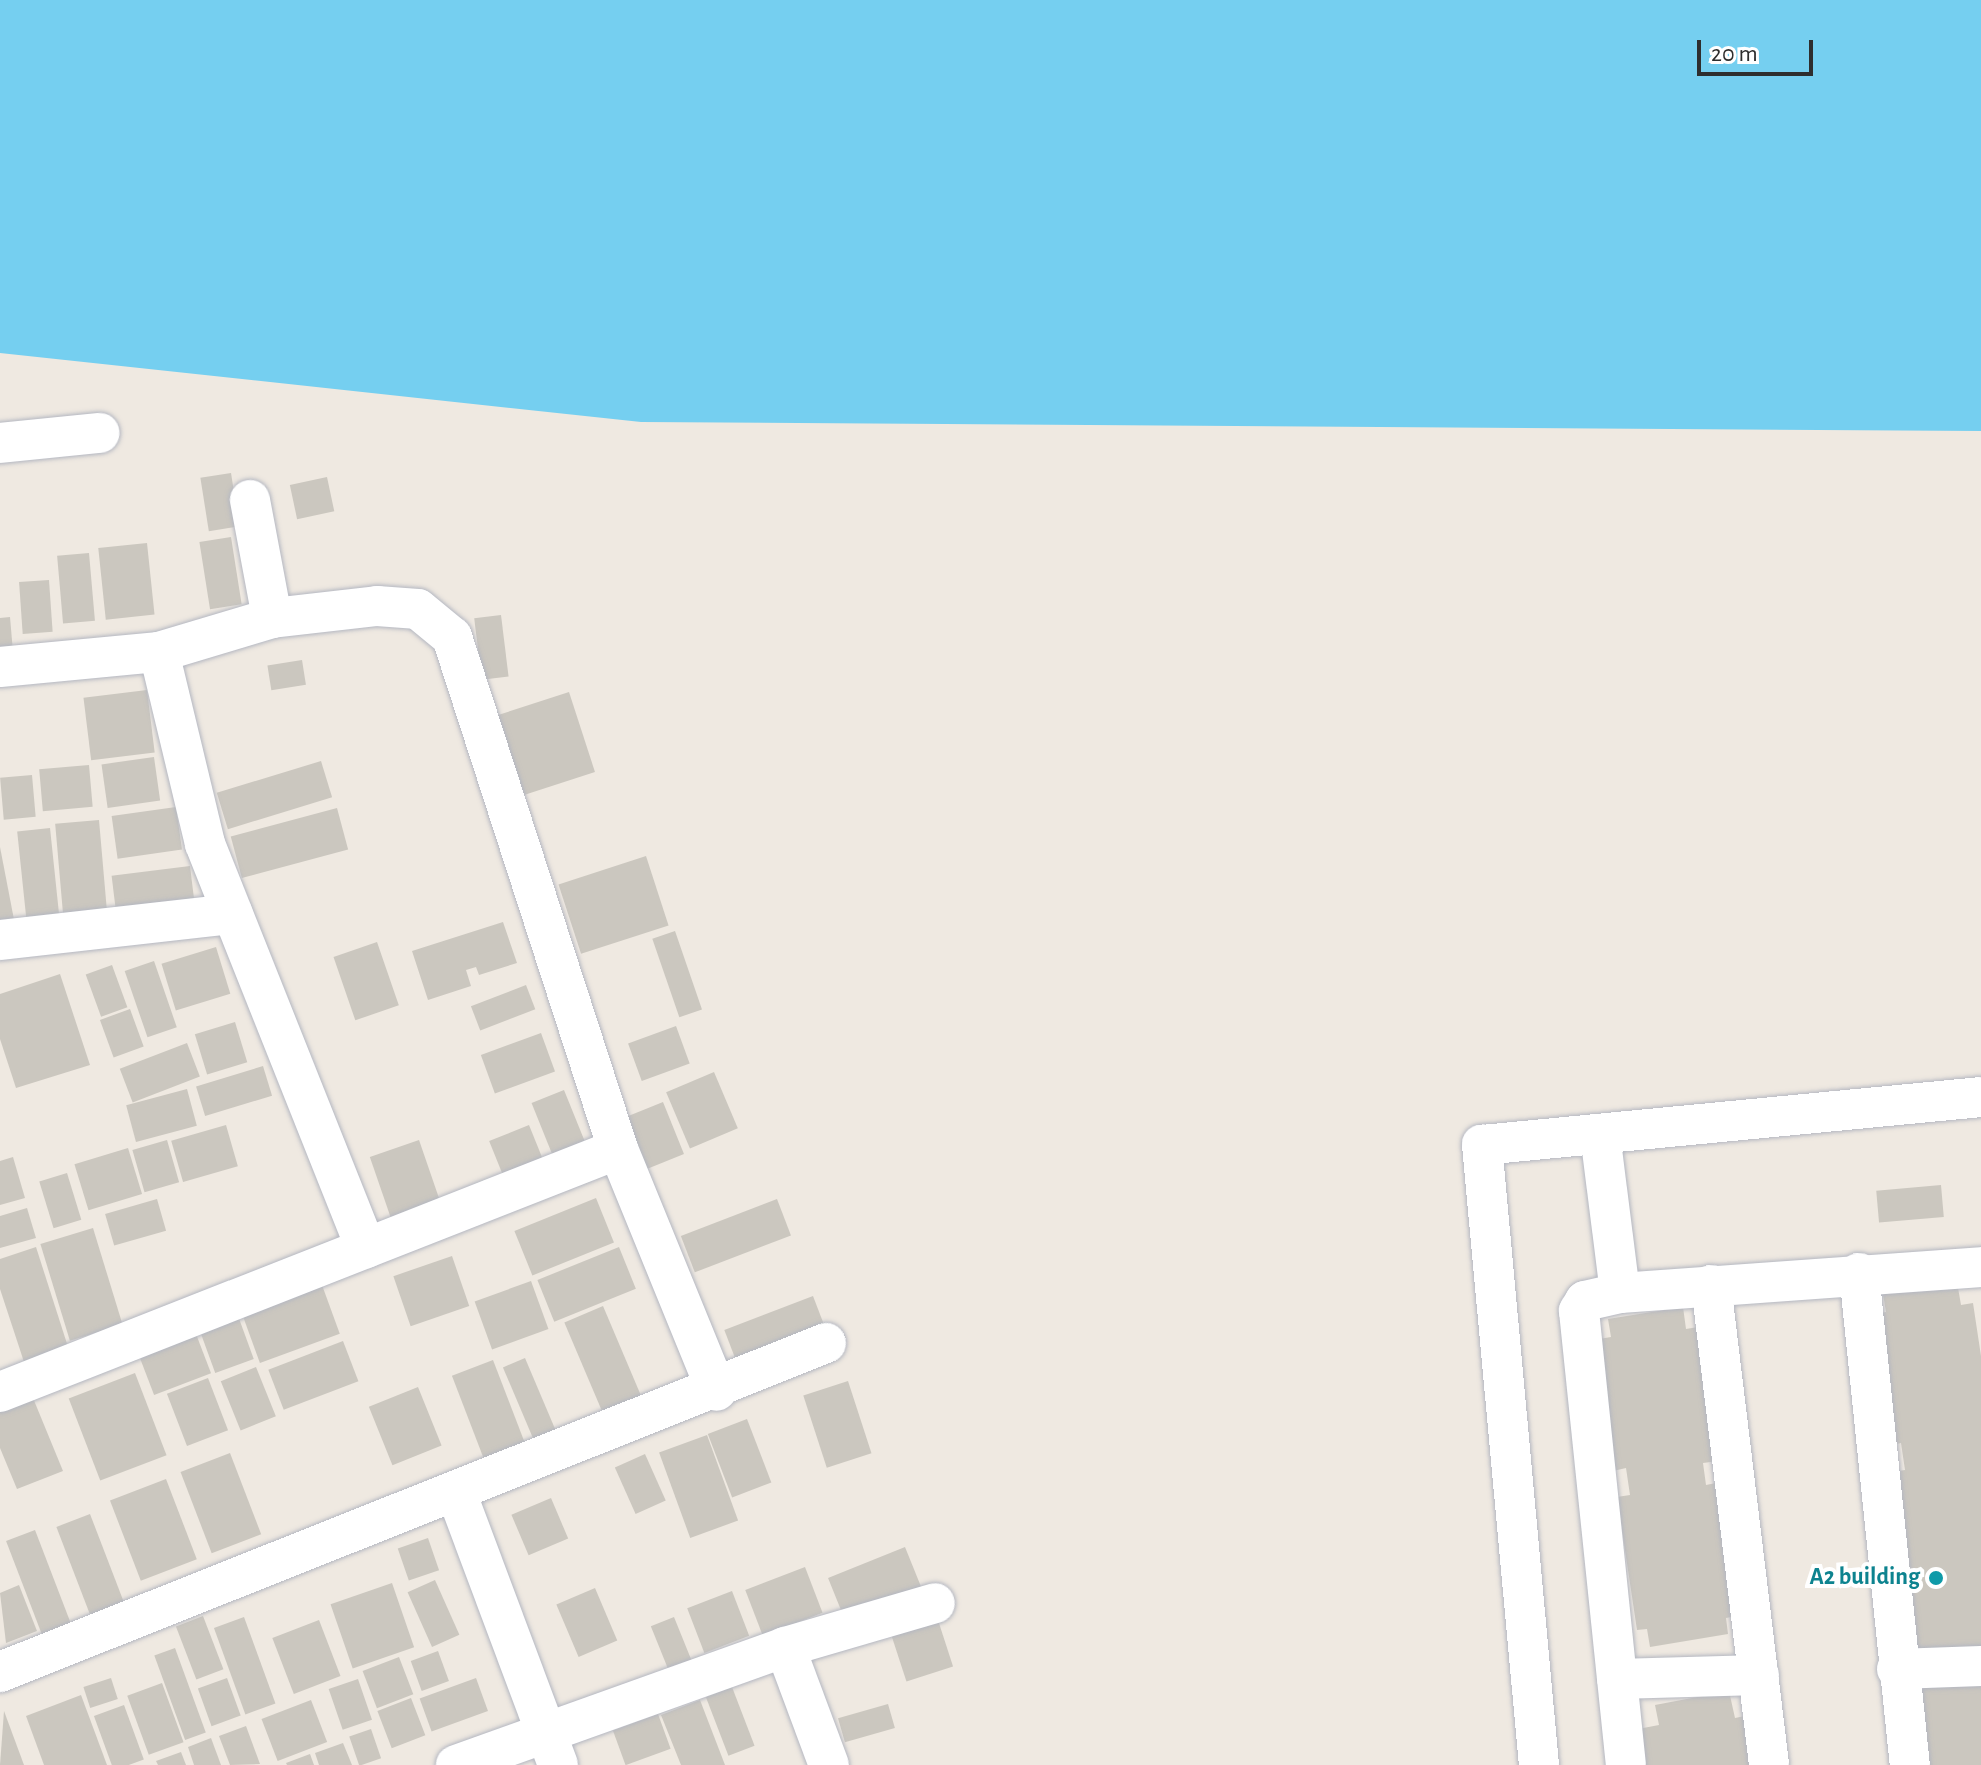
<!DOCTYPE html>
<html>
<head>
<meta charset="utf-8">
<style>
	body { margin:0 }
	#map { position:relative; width:1981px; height:1765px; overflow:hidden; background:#efe9e1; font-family:"Alegreya Sans",sans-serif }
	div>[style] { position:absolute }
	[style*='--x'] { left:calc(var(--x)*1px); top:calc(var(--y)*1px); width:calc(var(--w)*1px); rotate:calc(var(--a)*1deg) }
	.water>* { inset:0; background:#75cff0 }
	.building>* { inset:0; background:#cbc7bf; transform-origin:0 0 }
	.roads { filter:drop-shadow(0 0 2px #b4b7c1) drop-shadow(0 0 2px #b4b7c1) }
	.street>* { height:40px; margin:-20px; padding:0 20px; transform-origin:20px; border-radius:20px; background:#fff }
	.dots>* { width:22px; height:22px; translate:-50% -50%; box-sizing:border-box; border:4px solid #fff; border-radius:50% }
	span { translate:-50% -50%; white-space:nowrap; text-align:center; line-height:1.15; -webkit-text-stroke:8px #fff; paint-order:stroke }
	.culture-label { font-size:24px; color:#0d838f; font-weight:700 }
	.right { translate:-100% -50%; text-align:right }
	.scale { position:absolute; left:1697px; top:40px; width:116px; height:36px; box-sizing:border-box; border:4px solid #2e2e2e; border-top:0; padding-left:10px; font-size:24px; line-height:28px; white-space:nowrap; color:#2e2e2e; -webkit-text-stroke:6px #fff; paint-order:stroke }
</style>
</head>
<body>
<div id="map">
	<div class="water">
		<i style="clip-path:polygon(0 0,1981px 0,1981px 431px,641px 422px,0 353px)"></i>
	</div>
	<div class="building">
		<i style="left:231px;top:473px;width:54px;height:31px;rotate:81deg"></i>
		<i style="left:327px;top:477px;width:35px;height:38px;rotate:78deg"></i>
		<i style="left:231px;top:537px;width:68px;height:32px;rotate:81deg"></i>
		<i style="left:147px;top:543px;width:72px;height:49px;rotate:84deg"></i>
		<i style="left:89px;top:553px;width:68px;height:32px;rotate:85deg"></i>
		<i style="left:49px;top:580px;width:52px;height:30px;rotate:86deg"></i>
		<i style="left:501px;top:615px;width:62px;height:27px;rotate:83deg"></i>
		<i style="clip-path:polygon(10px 617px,13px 652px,0 653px,0 618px)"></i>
		<i style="left:302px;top:660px;width:25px;height:35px;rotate:81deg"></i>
		<i style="left:147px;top:690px;width:63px;height:64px;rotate:83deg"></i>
		<i style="left:569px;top:692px;width:84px;height:81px;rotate:72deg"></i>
		<i style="left:154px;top:757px;width:44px;height:53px;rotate:82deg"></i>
		<i style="left:321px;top:761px;width:38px;height:109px;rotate:73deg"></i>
		<i style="left:89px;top:765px;width:42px;height:50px;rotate:85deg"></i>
		<i style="left:32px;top:775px;width:42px;height:32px;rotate:85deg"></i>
		<i style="left:176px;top:807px;width:43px;height:65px;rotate:82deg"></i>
		<i style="left:337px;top:808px;width:43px;height:110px;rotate:75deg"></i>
		<i style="left:99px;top:820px;width:97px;height:44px;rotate:85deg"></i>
		<i style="left:50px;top:828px;width:94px;height:33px;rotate:84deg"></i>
		<i style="clip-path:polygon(0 847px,16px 930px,0 932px)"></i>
		<i style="left:646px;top:856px;width:73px;height:92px;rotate:72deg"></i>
		<i style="left:190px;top:866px;width:47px;height:79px;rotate:83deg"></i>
		<i style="clip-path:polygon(503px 922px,517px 963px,479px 975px,476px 967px,466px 970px,471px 986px,428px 1000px,412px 951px)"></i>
		<i style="left:675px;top:931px;width:83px;height:24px;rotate:71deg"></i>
		<i style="left:377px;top:942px;width:67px;height:46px;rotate:71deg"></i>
		<i style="left:216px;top:947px;width:49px;height:57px;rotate:73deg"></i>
		<i style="left:154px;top:961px;width:70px;height:31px;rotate:71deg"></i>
		<i style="left:112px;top:965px;width:45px;height:28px;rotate:70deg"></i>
		<i style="clip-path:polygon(60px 974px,90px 1065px,16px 1088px,0 1039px,0 994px)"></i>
		<i style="left:526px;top:985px;width:26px;height:59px;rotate:69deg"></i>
		<i style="left:130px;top:1009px;width:40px;height:32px;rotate:70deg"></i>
		<i style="left:235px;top:1022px;width:42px;height:42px;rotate:73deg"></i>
		<i style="left:676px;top:1026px;width:40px;height:51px;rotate:70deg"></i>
		<i style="left:541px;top:1033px;width:41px;height:64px;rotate:70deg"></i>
		<i style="left:187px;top:1043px;width:36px;height:72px;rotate:69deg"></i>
		<i style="left:263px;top:1066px;width:31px;height:70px;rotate:73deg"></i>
		<i style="left:714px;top:1072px;width:61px;height:52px;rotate:67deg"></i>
		<i style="left:187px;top:1089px;width:38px;height:63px;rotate:75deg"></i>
		<i style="left:564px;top:1090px;width:61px;height:35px;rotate:68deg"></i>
		<i style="left:663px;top:1102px;width:56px;height:44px;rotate:68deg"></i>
		<i style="left:226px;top:1125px;width:43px;height:57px;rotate:74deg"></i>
		<i style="left:529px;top:1125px;width:41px;height:43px;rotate:68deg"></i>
		<i style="left:167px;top:1140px;width:44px;height:36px;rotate:74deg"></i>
		<i style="left:419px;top:1140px;width:75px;height:52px;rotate:71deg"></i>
		<i style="left:128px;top:1148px;width:48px;height:56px;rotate:73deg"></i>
		<i style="clip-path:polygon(13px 1157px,25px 1198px,0 1205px,0 1161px)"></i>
		<i style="left:67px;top:1173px;width:49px;height:29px;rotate:73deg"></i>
		<i style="left:1941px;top:1185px;width:32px;height:65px;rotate:85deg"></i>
		<i style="left:596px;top:1198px;width:48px;height:88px;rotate:68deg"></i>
		<i style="left:157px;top:1199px;width:33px;height:54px;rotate:74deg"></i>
		<i style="left:777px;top:1199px;width:39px;height:103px;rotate:69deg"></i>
		<i style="clip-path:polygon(27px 1208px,36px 1238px,0 1248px,0 1216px)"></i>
		<i style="left:93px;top:1228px;width:101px;height:55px;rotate:73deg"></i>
		<i style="clip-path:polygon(36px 1247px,69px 1350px,25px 1365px,0 1289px,0 1259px)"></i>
		<i style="left:619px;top:1247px;width:45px;height:88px;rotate:68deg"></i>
		<i style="left:452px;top:1256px;width:53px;height:62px;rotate:71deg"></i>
		<i style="left:531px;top:1281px;width:51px;height:60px;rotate:70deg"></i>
		<i style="clip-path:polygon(1957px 1282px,1961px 1305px,1973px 1303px,1981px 1356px,1981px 1661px,1901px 1664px,1891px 1472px,1905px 1470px,1901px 1443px,1887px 1446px,1867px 1315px,1886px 1312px,1883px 1294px)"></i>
		<i style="left:322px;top:1285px;width:52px;height:85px;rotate:70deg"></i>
		<i style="left:813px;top:1296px;width:39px;height:95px;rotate:69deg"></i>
		<i style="left:603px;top:1306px;width:99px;height:42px;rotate:67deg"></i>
		<i style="clip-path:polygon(1683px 1307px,1686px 1329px,1698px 1327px,1718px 1461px,1703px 1463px,1706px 1485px,1721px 1482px,1741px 1615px,1726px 1618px,1728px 1634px,1650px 1647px,1647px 1629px,1637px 1630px,1617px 1497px,1630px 1495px,1626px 1468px,1613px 1471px,1593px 1340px,1611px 1337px,1608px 1319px)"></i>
		<i style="left:237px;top:1313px;width:49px;height:41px;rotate:70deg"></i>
		<i style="left:196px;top:1334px;width:42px;height:61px;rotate:69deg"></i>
		<i style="left:343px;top:1341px;width:43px;height:80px;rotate:69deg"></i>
		<i style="left:525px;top:1358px;width:83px;height:24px;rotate:67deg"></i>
		<i style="left:493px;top:1360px;width:101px;height:44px;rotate:69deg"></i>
		<i style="left:256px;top:1367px;width:53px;height:38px;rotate:68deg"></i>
		<i style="left:135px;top:1373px;width:88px;height:71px;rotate:69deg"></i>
		<i style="left:208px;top:1378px;width:56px;height:44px;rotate:69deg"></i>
		<i style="left:848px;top:1381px;width:76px;height:47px;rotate:72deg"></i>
		<i style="left:418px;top:1387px;width:63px;height:53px;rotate:68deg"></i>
		<i style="clip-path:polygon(33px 1398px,63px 1471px,17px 1489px,0 1448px,0 1412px)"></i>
		<i style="left:747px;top:1419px;width:68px;height:42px;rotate:69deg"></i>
		<i style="left:707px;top:1435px;width:91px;height:51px;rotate:70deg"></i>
		<i style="left:230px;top:1453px;width:87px;height:53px;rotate:69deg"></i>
		<i style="left:645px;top:1454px;width:51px;height:33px;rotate:66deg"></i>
		<i style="left:166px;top:1479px;width:86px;height:60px;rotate:69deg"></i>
		<i style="left:551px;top:1498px;width:44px;height:43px;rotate:67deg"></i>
		<i style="left:90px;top:1514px;width:97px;height:36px;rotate:69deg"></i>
		<i style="left:35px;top:1530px;width:107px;height:31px;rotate:69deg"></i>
		<i style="left:428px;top:1538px;width:34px;height:32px;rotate:71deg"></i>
		<i style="left:905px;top:1547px;width:48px;height:83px;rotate:68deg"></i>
		<i style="left:805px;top:1567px;width:49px;height:64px;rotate:69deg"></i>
		<i style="left:435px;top:1580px;width:60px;height:30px;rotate:66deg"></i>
		<i style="left:392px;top:1583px;width:68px;height:65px;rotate:71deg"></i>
		<i style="clip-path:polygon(19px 1585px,37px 1631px,6px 1643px,0 1593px)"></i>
		<i style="left:595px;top:1588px;width:57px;height:42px;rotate:67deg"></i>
		<i style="left:732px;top:1591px;width:48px;height:48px;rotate:69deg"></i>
		<i style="left:203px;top:1616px;width:57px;height:29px;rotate:69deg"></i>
		<i style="left:244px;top:1617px;width:92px;height:32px;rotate:70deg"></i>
		<i style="left:674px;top:1617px;width:48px;height:25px;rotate:68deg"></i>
		<i style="left:937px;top:1617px;width:52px;height:49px;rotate:72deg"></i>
		<i style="left:319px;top:1620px;width:60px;height:50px;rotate:69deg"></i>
		<i style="left:175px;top:1648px;width:90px;height:22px;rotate:70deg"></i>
		<i style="left:438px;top:1651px;width:32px;height:29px;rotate:70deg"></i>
		<i style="left:399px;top:1657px;width:40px;height:39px;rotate:69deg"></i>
		<i style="clip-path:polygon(1981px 1673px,1981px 1765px,1920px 1765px,1905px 1682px)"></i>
		<i style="left:111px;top:1678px;width:22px;height:29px;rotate:72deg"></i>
		<i style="left:227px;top:1678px;width:40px;height:31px;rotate:70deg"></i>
		<i style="left:476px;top:1678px;width:35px;height:60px;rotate:70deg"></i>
		<i style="left:358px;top:1679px;width:43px;height:31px;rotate:71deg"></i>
		<i style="left:162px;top:1683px;width:63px;height:37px;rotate:70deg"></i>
		<i style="left:732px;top:1687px;width:63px;height:28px;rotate:69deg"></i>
		<i style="clip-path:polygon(1729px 1691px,1735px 1718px,1745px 1716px,1754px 1765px,1644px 1765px,1638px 1729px,1659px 1725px,1655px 1705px)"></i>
		<i style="clip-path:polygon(81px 1695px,107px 1765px,44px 1765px,26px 1716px)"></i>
		<i style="left:411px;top:1698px;width:40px;height:36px;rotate:69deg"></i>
		<i style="left:311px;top:1700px;width:45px;height:53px;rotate:69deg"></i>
		<i style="clip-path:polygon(700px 1700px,725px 1765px,681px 1765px,661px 1715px)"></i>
		<i style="left:888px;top:1704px;width:25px;height:52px;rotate:74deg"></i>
		<i style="left:124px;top:1705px;width:58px;height:32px;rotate:70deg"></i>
		<i style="clip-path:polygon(4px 1711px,24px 1765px,0 1765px)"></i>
		<i style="left:658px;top:1714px;width:37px;height:48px;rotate:70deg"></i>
		<i style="clip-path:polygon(246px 1726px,260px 1764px,230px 1765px,219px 1736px)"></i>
		<i style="left:371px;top:1729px;width:31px;height:23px;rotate:71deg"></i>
		<i style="clip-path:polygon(211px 1738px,221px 1765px,194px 1765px,188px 1747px)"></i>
		<i style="clip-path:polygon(343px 1743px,352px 1765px,319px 1765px,315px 1753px)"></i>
		<i style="clip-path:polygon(181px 1752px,186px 1765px,158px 1765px,156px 1761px)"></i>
		<i style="clip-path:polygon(310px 1754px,314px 1765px,287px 1765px,286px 1763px)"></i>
	</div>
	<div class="roads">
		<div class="street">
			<i style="--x:0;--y:443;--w:100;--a:-5.8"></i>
			<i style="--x:250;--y:500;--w:120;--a:79.4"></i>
			<i style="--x:159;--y:652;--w:197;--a:76.5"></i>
			<i style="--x:205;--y:844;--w:435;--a:68.3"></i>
			<i style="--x:0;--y:667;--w:160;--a:-5.4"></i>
			<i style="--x:159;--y:652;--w:118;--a:-16.7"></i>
			<i style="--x:272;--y:618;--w:106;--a:-6.5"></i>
			<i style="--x:377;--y:606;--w:41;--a:4.2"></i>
			<i style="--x:418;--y:609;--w:44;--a:39.5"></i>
			<i style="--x:452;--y:637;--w:538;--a:72.04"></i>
			<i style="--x:618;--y:1149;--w:261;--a:67.8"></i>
			<i style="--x:0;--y:940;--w:234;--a:-6.4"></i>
			<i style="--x:1600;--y:1134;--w:160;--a:82.8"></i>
			<i style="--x:1620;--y:1293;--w:362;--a:-4.1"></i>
			<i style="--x:1859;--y:1273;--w:495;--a:84.1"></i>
			<i style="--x:1711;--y:1285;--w:483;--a:83.1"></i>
			<i style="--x:1620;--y:1293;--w:36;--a:167"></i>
			<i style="--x:1585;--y:1301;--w:12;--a:121"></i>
			<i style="--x:1579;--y:1311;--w:456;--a:84.1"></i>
			<i style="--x:0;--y:1392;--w:664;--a:-21.46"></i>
			<i style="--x:456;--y:1492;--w:291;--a:69.5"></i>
			<i style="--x:785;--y:1647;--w:126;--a:69.6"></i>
			<i style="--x:1897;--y:1669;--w:84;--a:-2"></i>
			<i style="--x:0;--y:1672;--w:889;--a:-21.72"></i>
			<i style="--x:1617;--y:1679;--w:142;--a:-1.6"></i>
			<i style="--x:456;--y:1765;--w:350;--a:-19.7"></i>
			<i style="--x:785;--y:1647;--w:156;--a:-16.3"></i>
			<i style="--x:1539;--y:1765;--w:623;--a:-95.25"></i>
			<i style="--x:1482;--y:1145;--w:501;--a:-5.49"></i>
		</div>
	</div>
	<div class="dots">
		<i style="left:1936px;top:1578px;background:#0f9aa8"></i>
	</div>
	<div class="culture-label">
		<span class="right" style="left:1920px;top:1578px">A2 building</span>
	</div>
	<div class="scale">20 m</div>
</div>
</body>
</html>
